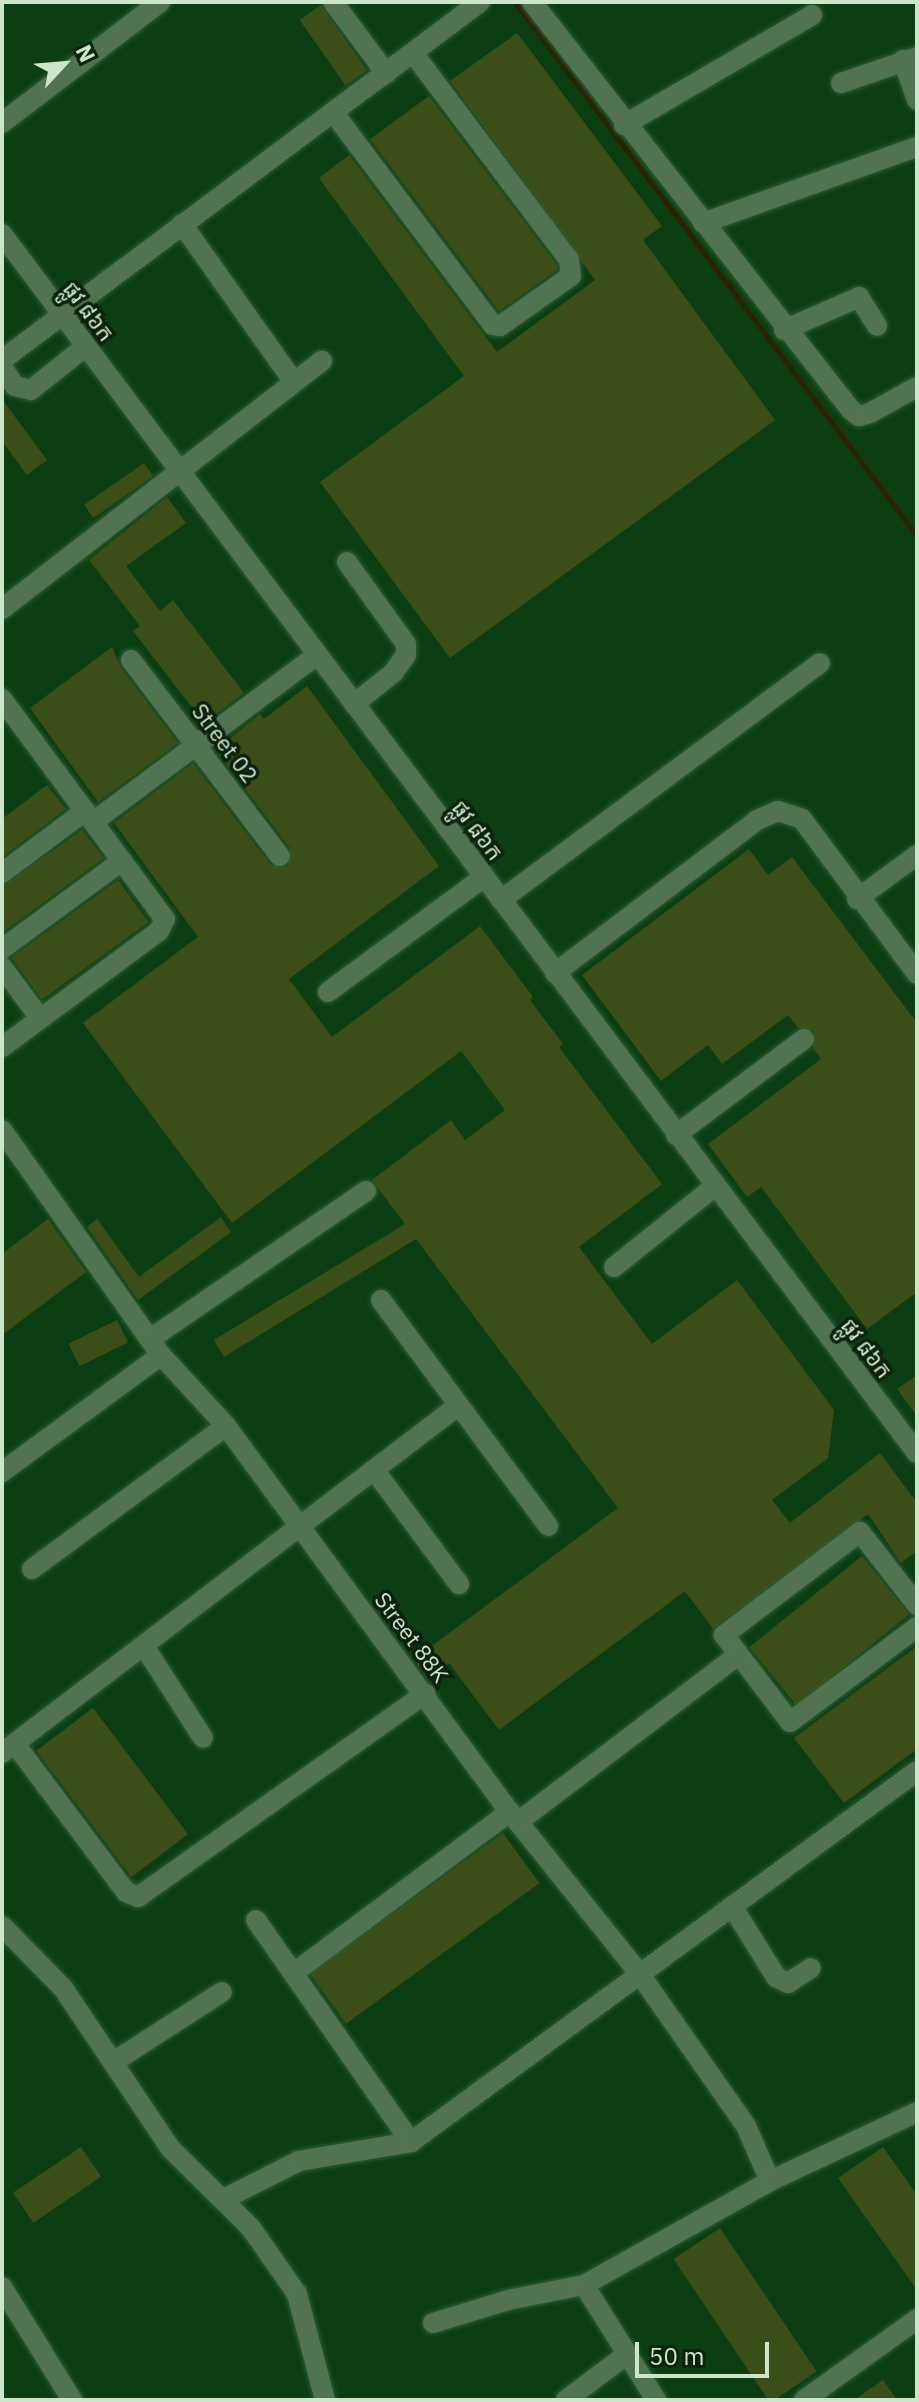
<!DOCTYPE html>
<html>
<head>
<meta charset="utf-8">
<style>
	body { margin:0 }
	#map { position:relative; width:919px; height:2402px; overflow:hidden; background:#0b3f13; font-family:"IBM Plex Sans","Noto Sans Khmer",sans-serif }
	div>[style] { position:absolute }
	[style*='--x'] { left:calc(var(--x)*1px); top:calc(var(--y)*1px); width:calc(var(--w)*1px); rotate:calc(var(--a)*1deg) }
	.stream>* { height:5px; margin:-2.5px; padding:0 2.5px; transform-origin:2.5px; border-radius:2.5px; background:#2e2103 }
	.building>* { inset:0; background:#3c4e17; transform-origin:0 0 }
	.roads { filter:drop-shadow(0 0 2px #2e5d34) drop-shadow(0 0 2px #2e5d34) }
	.minor>* { height:20px; margin:-10px; padding:0 10px; transform-origin:10px; border-radius:10px; background:#517352 }
	span { translate:-50% -50%; white-space:nowrap; text-align:center; line-height:1.15; -webkit-text-stroke:7px #0c210e; paint-order:stroke }
	.street-label { font-size:22px; color:#cbe6cb }
	.frame { position:absolute; inset:0; border:4px solid #cbe6cb; pointer-events:none }
	.north { position:absolute; left:24px; top:24px; width:80px; height:80px; -webkit-text-stroke:6px #0c210e; paint-order:stroke; rotate:64deg; font-size:22px; font-weight:700; line-height:32px; text-align:center; color:#cbe6cb }
	.north::after { content:''; display:block; margin:auto; width:28px; height:36px; background:#cbe6cb; clip-path:polygon(50% 0,100% 100%,50% 72%,0 100%) }
	.scale { position:absolute; left:635px; top:2342px; width:134px; height:36px; box-sizing:border-box; border:4px solid #cbe6cb; border-top:0; padding-left:10px; font-size:24px; line-height:28px; white-space:nowrap; color:#cbe6cb; -webkit-text-stroke:6px #0c210e; paint-order:stroke }
</style>
</head>
<body>
<div id="map">
	<div class="stream">
		<i style="--x:515;--y:2;--w:668;--a:53.03"></i>
	</div>
	<div class="building">
		<i style="left:321px;top:5px;width:80px;height:26px;rotate:55deg"></i>
		<i style="clip-path:polygon(517px 33px,662px 226px,643px 240px,775px 420px,450px 658px,320px 482px,464px 376px,319px 178px,349px 155px,497px 352px,595px 280px,450px 81px)"></i>
		<i style="clip-path:polygon(429px 96px,557px 265px,557px 270px,499px 311px,370px 139px)"></i>
		<i style="clip-path:polygon(2px 399px,47px 460px,27px 475px,2px 441px)"></i>
		<i style="left:144px;top:463px;width:16px;height:73px;rotate:55deg"></i>
		<i style="clip-path:polygon(167px 497px,186px 523px,126px 566px,160px 611px,173px 600px,244px 693px,204px 723px,133px 631px,140px 626px,89px 560px)"></i>
		<i style="clip-path:polygon(112px 647px,121px 668px,178px 743px,98px 802px,30px 708px)"></i>
		<i style="clip-path:polygon(307px 686px,439px 866px,289px 979px,332px 1037px,480px 926px,533px 997px,530px 1000px,563px 1044px,559px 1047px,662px 1184px,579px 1247px,652px 1344px,737px 1280px,834px 1410px,828px 1458px,772px 1500px,790px 1523px,880px 1453px,917px 1503px,917px 1551px,901px 1563px,868px 1514px,713px 1629px,685px 1591px,499px 1730px,449px 1663px,428px 1678px,414px 1659px,618px 1508px,416px 1239px,224px 1357px,214px 1340px,405px 1224px,372px 1180px,451px 1120px,465px 1140px,505px 1110px,461px 1051px,232px 1223px,83px 1023px,198px 937px,114px 823px,193px 763px,270px 864px,287px 867px,290px 848px,216px 750px,260px 714px,264px 719px)"></i>
		<i style="clip-path:polygon(47px 785px,66px 809px,2px 857px,2px 819px)"></i>
		<i style="clip-path:polygon(82px 830px,104px 858px,2px 933px,2px 886px)"></i>
		<i style="clip-path:polygon(749px 849px,768px 875px,792px 857px,917px 1023px,917px 1292px,867px 1329px,761px 1187px,747px 1197px,708px 1144px,821px 1059px,813px 1048px,814px 1031px,798px 1028px,788px 1015px,722px 1064px,708px 1045px,661px 1081px,582px 975px)"></i>
		<i style="left:118px;top:880px;width:52px;height:132px;rotate:54deg"></i>
		<i style="clip-path:polygon(221px 1217px,231px 1232px,138px 1300px,87px 1227px,97px 1219px,139px 1277px)"></i>
		<i style="clip-path:polygon(48px 1219px,86px 1272px,2px 1335px,2px 1254px)"></i>
		<i style="left:117px;top:1320px;width:25px;height:54px;rotate:64deg"></i>
		<i style="clip-path:polygon(917px 1375px,917px 1416px,897px 1389px)"></i>
		<i style="left:862px;top:1556px;width:75px;height:145px;rotate:51deg"></i>
		<i style="clip-path:polygon(917px 1646px,917px 1749px,844px 1803px,794px 1738px)"></i>
		<i style="left:93px;top:1708px;width:158px;height:71px;rotate:53deg"></i>
		<i style="left:503px;top:1833px;width:62px;height:239px;rotate:54deg"></i>
		<i style="left:81px;top:2147px;width:36px;height:82px;rotate:56deg"></i>
		<i style="clip-path:polygon(883px 2147px,917px 2195px,917px 2290px,838px 2178px)"></i>
		<i style="left:720px;top:2228px;width:173px;height:56px;rotate:56deg"></i>
		<i style="clip-path:polygon(883px 2380px,897px 2400px,854px 2400px)"></i>
	</div>
	<div class="roads">
		<div class="minor">
			<i style="--x:333;--y:2;--w:89;--a:53.3"></i>
			<i style="--x:532;--y:2;--w:518;--a:51.98"></i>
			<i style="--x:851;--y:410;--w:10;--a:37"></i>
			<i style="--x:859;--y:416;--w:11;--a:-15"></i>
			<i style="--x:870;--y:413;--w:54;--a:-29"></i>
			<i style="--x:903;--y:60;--w:42;--a:70.7"></i>
			<i style="--x:841;--y:83;--w:80;--a:-18.9"></i>
			<i style="--x:333;--y:112;--w:266;--a:53.1"></i>
			<i style="--x:493;--y:325;--w:7;--a:8"></i>
			<i style="--x:500;--y:326;--w:87;--a:-35.2"></i>
			<i style="--x:571;--y:276;--w:16;--a:-97"></i>
			<i style="--x:569;--y:260;--w:259;--a:-127"></i>
			<i style="--x:2;--y:123;--w:199;--a:-37.4"></i>
			<i style="--x:624;--y:125;--w:218;--a:-30.3"></i>
			<i style="--x:703;--y:223;--w:227;--a:-19.6"></i>
			<i style="--x:182;--y:224;--w:194;--a:54.7"></i>
			<i style="--x:2;--y:234;--w:1524;--a:53.11"></i>
			<i style="--x:784;--y:330;--w:82;--a:-23.7"></i>
			<i style="--x:859;--y:297;--w:34;--a:58"></i>
			<i style="--x:2;--y:360;--w:597;--a:-36.83"></i>
			<i style="--x:2;--y:367;--w:23;--a:56"></i>
			<i style="--x:15;--y:386;--w:16;--a:14"></i>
			<i style="--x:31;--y:390;--w:70;--a:-38.7"></i>
			<i style="--x:347;--y:562;--w:101;--a:54.3"></i>
			<i style="--x:406;--y:644;--w:11;--a:90"></i>
			<i style="--x:406;--y:655;--w:22;--a:126"></i>
			<i style="--x:393;--y:673;--w:50;--a:141.5"></i>
			<i style="--x:2;--y:609;--w:405;--a:-37.8"></i>
			<i style="--x:131;--y:660;--w:246;--a:52.8"></i>
			<i style="--x:2;--y:699;--w:274;--a:53.5"></i>
			<i style="--x:165;--y:919;--w:13;--a:117"></i>
			<i style="--x:159;--y:931;--w:195;--a:143.5"></i>
			<i style="--x:93;--y:822;--w:279;--a:-36.7"></i>
			<i style="--x:2;--y:873;--w:104;--a:-36.8"></i>
			<i style="--x:857;--y:899;--w:74;--a:-36.3"></i>
			<i style="--x:501;--y:900;--w:397;--a:-36.6"></i>
			<i style="--x:2;--y:949;--w:149;--a:-36.3"></i>
			<i style="--x:2;--y:967;--w:64;--a:53.3"></i>
			<i style="--x:555;--y:973;--w:253;--a:-37.1"></i>
			<i style="--x:757;--y:820;--w:23;--a:-23"></i>
			<i style="--x:778;--y:811;--w:25;--a:18"></i>
			<i style="--x:802;--y:819;--w:193;--a:53.4"></i>
			<i style="--x:328;--y:992;--w:194;--a:-36.4"></i>
			<i style="--x:2;--y:1130;--w:276;--a:54.8"></i>
			<i style="--x:161;--y:1355;--w:96;--a:47.5"></i>
			<i style="--x:226;--y:1426;--w:479;--a:53.7"></i>
			<i style="--x:510;--y:1812;--w:206;--a:51.3"></i>
			<i style="--x:639;--y:1973;--w:187;--a:55"></i>
			<i style="--x:746;--y:2126;--w:60;--a:66.4"></i>
			<i style="--x:676;--y:1135;--w:160;--a:-36.9"></i>
			<i style="--x:614;--y:1267;--w:129;--a:-38.7"></i>
			<i style="--x:381;--y:1300;--w:281;--a:53.5"></i>
			<i style="--x:150;--y:1339;--w:262;--a:-34.4"></i>
			<i style="--x:375;--y:1471;--w:141;--a:53.4"></i>
			<i style="--x:2;--y:1472;--w:197;--a:-36.3"></i>
			<i style="--x:32;--y:1569;--w:241;--a:-36.4"></i>
			<i style="--x:917;--y:1605;--w:93;--a:-128"></i>
			<i style="--x:860;--y:1532;--w:171;--a:142.9"></i>
			<i style="--x:724;--y:1635;--w:109;--a:52.8"></i>
			<i style="--x:790;--y:1722;--w:159;--a:-36.8"></i>
			<i style="--x:144;--y:1646;--w:109;--a:57.3"></i>
			<i style="--x:15;--y:1744;--w:185;--a:53.1"></i>
			<i style="--x:126;--y:1892;--w:13;--a:23"></i>
			<i style="--x:138;--y:1897;--w:352;--a:-35.3"></i>
			<i style="--x:2;--y:1753;--w:574;--a:-37.29"></i>
			<i style="--x:518;--y:1822;--w:275;--a:-37.2"></i>
			<i style="--x:732;--y:1906;--w:84;--a:58.2"></i>
			<i style="--x:776;--y:1977;--w:13;--a:27"></i>
			<i style="--x:788;--y:1983;--w:27;--a:-33"></i>
			<i style="--x:256;--y:1920;--w:271;--a:55.1"></i>
			<i style="--x:2;--y:1926;--w:87;--a:45.5"></i>
			<i style="--x:63;--y:1988;--w:192;--a:56.2"></i>
			<i style="--x:170;--y:2148;--w:114;--a:44.6"></i>
			<i style="--x:251;--y:2228;--w:80;--a:55.1"></i>
			<i style="--x:297;--y:2294;--w:110;--a:75.2"></i>
			<i style="--x:295;--y:1972;--w:268;--a:-36.7"></i>
			<i style="--x:115;--y:2061;--w:127;--a:-32.8"></i>
			<i style="--x:224;--y:2199;--w:84;--a:-26.9"></i>
			<i style="--x:299;--y:2161;--w:114;--a:-9.6"></i>
			<i style="--x:411;--y:2142;--w:627;--a:-36.25"></i>
			<i style="--x:584;--y:2285;--w:136;--a:57.9"></i>
			<i style="--x:2;--y:2287;--w:133;--a:58.2"></i>
			<i style="--x:433;--y:2323;--w:78;--a:-17"></i>
			<i style="--x:508;--y:2300;--w:77;--a:-11.2"></i>
			<i style="--x:584;--y:2285;--w:213;--a:-29.2"></i>
			<i style="--x:770;--y:2181;--w:162;--a:-25.1"></i>
			<i style="--x:566;--y:2400;--w:75;--a:-36.9"></i>
			<i style="--x:804;--y:2400;--w:139;--a:-35.6"></i>
		</div>
	</div>
	<div class="street-label">
		<span style="left:89px;top:311px;rotate:53deg">ផ្លូវ ៨៦ក</span>
		<span style="left:225px;top:743px;rotate:53deg">Street 02</span>
		<span style="left:478px;top:830px;rotate:53deg">ផ្លូវ ៨៦ក</span>
		<span style="left:867px;top:1348px;rotate:53deg">ផ្លូវ ៨៦ក</span>
		<span style="left:412px;top:1637px;rotate:53deg">Street 88K</span>
	</div>
	<div class="frame"></div>
	<div class="north">N</div>
	<div class="scale">50 m</div>
</div>
</body>
</html>
